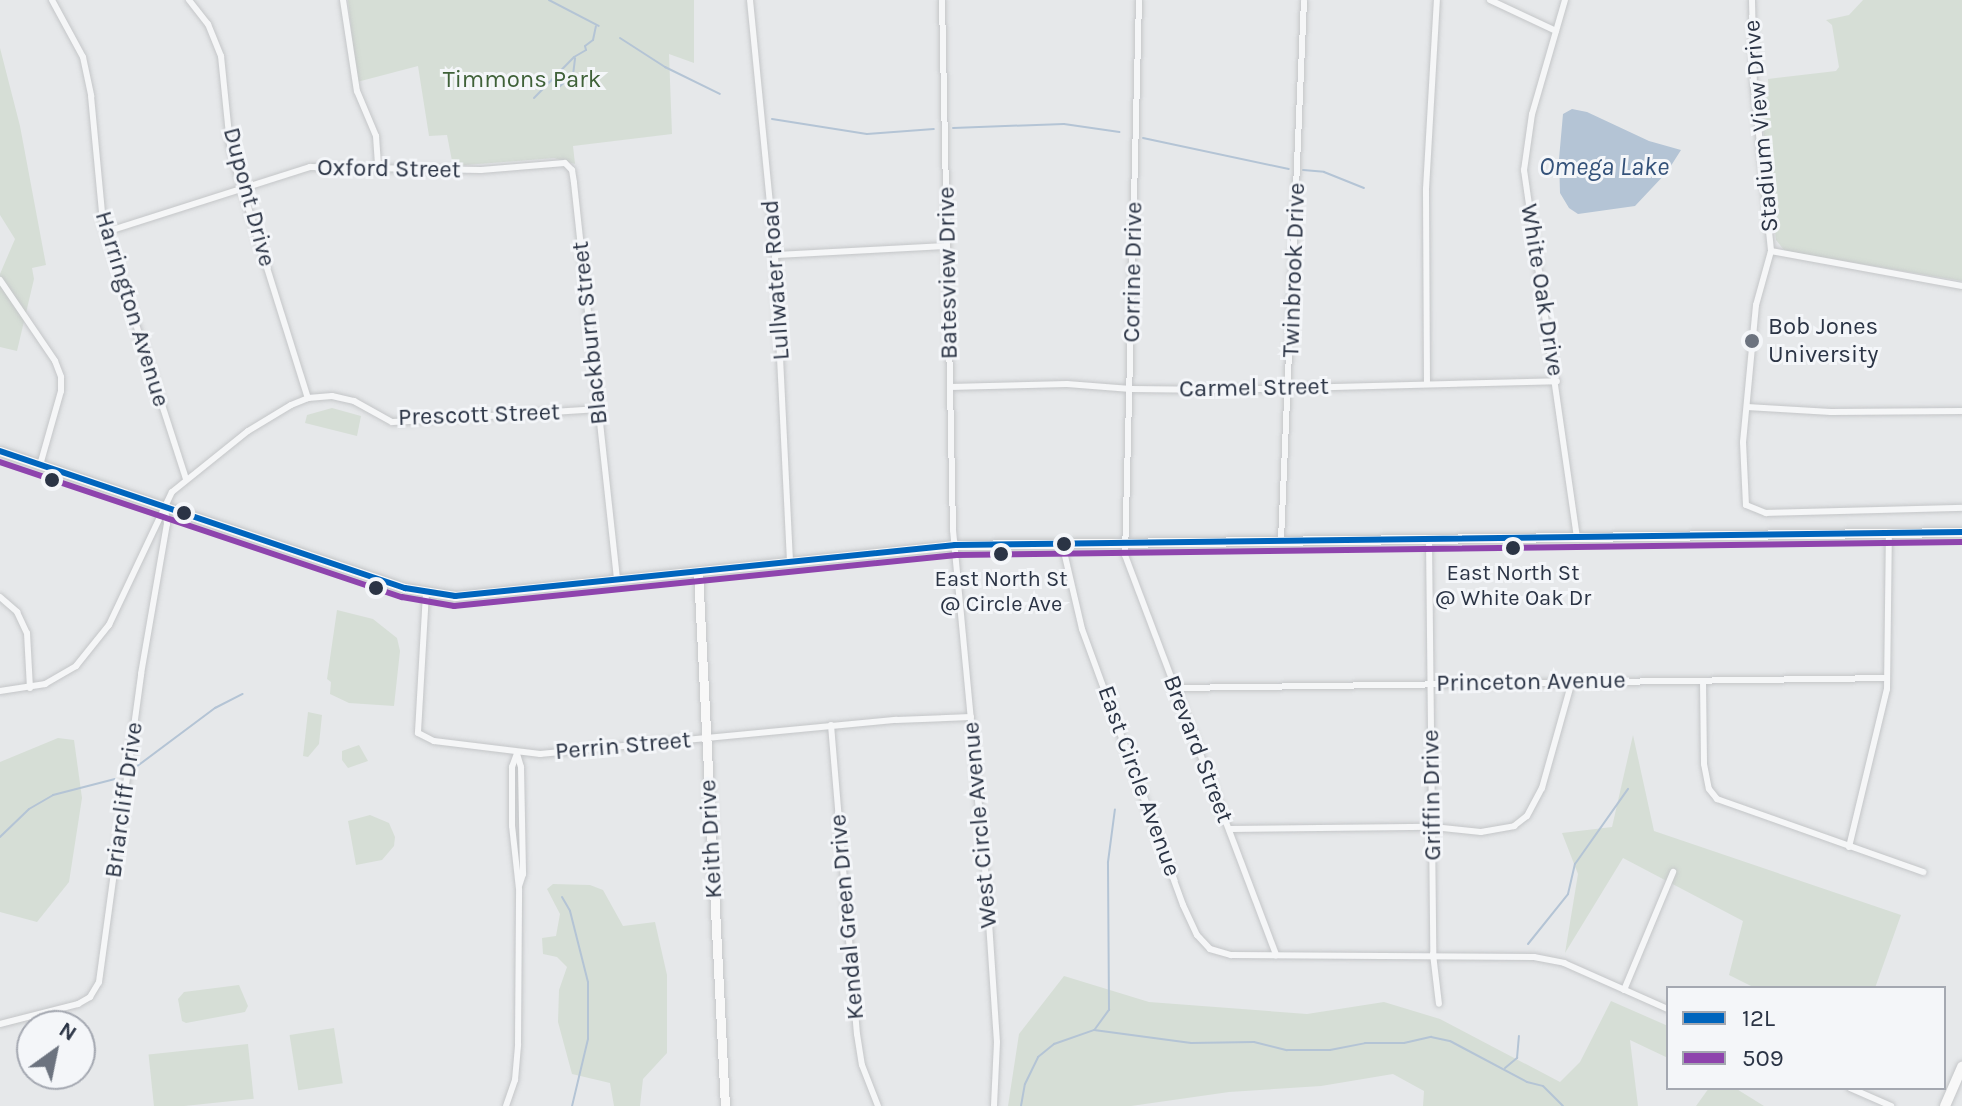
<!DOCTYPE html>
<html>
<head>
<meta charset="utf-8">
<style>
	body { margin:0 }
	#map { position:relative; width:1962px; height:1106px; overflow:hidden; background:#e6e8ea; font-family:Karla,sans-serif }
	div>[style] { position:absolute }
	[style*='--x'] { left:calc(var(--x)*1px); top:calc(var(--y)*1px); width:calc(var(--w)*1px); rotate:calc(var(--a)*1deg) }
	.green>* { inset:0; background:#d6ded6; transform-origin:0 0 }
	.water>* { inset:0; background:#b4c4d5 }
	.stream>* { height:2px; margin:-1px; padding:0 1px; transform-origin:1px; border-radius:1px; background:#b4c4d5 }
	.roads { filter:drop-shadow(0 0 2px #c4c6c8) drop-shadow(0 0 2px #c4c6c8) }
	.street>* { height:6px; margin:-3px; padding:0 3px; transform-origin:3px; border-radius:3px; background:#f5f6f7 }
	.secondary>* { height:9px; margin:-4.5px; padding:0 4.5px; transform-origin:4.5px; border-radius:4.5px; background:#f8f8f8 }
	.primary>* { height:10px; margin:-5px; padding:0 5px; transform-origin:5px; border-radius:5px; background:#f8f8f8 }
	.bus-1>* { height:6px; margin:-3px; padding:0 3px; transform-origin:3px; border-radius:3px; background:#0065bd }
	.bus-2>* { height:6px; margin:-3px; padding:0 3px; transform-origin:3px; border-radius:3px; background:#8e44ad }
	.dots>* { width:22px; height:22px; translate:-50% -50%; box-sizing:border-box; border:4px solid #f4f6f9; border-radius:50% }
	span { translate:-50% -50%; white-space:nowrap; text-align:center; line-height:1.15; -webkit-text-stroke:6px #f4f6f9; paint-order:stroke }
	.bus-label { font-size:22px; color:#2b3445 }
	.park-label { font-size:24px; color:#3f6138 }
	.street-label { font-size:24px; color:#2b3445 }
	.poi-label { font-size:24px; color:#2b3445 }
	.left { translate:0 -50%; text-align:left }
	.water-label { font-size:26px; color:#34527a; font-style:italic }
	.legend { position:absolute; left:1666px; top:986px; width:280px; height:104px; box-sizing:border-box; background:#f4f6f9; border:2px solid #a4a8b1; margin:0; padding:10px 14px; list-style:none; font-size:24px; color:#2b3445 }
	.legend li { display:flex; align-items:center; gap:16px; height:40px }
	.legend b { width:40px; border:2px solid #a4a8b1 }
	.north { position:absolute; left:16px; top:1010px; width:80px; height:80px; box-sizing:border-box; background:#f4f6f9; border:2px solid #a4a8b1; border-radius:50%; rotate:33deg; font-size:22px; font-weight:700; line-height:32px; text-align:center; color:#2b3445 }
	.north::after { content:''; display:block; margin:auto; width:28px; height:36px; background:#6c737f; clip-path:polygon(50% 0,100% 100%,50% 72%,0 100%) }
</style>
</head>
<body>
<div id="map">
	<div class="green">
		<i style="clip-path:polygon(348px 0,694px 0,694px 63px,669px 54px,672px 134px,573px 146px,575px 164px,554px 158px,453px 166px,447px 135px,429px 136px,418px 66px,357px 82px)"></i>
		<i style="clip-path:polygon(1863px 0,1962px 0,1962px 281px,1785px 251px,1776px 240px,1759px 93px,1769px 92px,1768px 79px,1836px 71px,1839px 67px,1832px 25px,1826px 20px,1849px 15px)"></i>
		<i style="clip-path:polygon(0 48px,20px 126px,46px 265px,32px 268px,34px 279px,17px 351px,0 347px,0 274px,15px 239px,0 215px)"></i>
		<i style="clip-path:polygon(332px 408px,361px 416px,357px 436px,305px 423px,307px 415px)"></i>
		<i style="clip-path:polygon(337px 610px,373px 619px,397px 638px,400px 651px,394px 706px,349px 703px,330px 694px,331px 682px,327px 679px)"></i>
		<i style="clip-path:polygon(308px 712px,322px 715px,319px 744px,308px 757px,303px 756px)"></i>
		<i style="clip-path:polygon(1633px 735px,1654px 831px,1901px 915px,1875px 988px,1755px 988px,1729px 975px,1743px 921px,1623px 858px,1565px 953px,1578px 874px,1562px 833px,1612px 827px)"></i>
		<i style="clip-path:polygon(58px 738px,74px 740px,82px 798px,69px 882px,37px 922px,0 912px,0 762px)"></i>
		<i style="clip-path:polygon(359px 745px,368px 761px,348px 768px,342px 760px,342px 751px)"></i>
		<i style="clip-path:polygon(370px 815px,389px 823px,395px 837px,394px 846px,382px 860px,356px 865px,348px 821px)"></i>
		<i style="clip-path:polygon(553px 884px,590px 885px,603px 890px,623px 926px,655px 922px,667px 975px,667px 1053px,643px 1079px,640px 1106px,614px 1106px,610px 1083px,572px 1074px,558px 1022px,559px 990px,567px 967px,557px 957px,543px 954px,542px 938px,556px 936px,560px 914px,547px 889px)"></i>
		<i style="clip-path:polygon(1064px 976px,1149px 1002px,1307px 1014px,1384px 1002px,1440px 1019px,1560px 1082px,1580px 1062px,1611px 1001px,1668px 1026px,1668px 1058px,1630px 1040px,1638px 1106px,1423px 1106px,1424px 1091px,1393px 1074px,1321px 1086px,1229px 1092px,1131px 1106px,1008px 1106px,1019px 1034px)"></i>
		<i style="clip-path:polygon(239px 985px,248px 1006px,245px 1012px,186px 1023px,182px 1021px,178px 999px,184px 992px)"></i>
		<i style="left:334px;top:1028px;width:56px;height:45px;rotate:81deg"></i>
		<i style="left:248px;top:1044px;width:55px;height:100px;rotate:84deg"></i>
		<i style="clip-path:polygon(1709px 1088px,1735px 1088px,1764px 1106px,1696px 1106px)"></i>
	</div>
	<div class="water">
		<i style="clip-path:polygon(1572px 109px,1587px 112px,1649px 141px,1681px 150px,1667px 172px,1635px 206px,1578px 214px,1569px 208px,1560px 193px,1559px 159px,1563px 114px)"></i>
	</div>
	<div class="stream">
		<i style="--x:549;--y:0;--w:56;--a:27.5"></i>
		<i style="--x:620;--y:38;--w:54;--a:32.8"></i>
		<i style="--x:665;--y:67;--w:61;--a:26.1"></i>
		<i style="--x:559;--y:87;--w:18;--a:-41"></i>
		<i style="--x:573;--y:75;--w:17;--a:-83"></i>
		<i style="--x:534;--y:98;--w:57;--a:-45.7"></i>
		<i style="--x:574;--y:57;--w:14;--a:-30"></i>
		<i style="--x:586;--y:50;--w:4;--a:-104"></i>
		<i style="--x:585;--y:46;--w:10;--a:-37"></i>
		<i style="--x:593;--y:40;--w:14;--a:-78"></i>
		<i style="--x:772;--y:119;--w:96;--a:9"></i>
		<i style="--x:867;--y:134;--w:67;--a:-4.3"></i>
		<i style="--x:953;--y:128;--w:111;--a:-2.1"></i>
		<i style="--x:1064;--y:124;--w:56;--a:8.3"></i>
		<i style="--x:1143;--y:138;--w:149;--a:12"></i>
		<i style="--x:1303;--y:170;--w:21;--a:5"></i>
		<i style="--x:1324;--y:172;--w:43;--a:21.8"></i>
		<i style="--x:136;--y:767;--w:99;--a:-36.8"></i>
		<i style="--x:215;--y:708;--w:31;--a:-27"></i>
		<i style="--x:0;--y:837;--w:40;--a:-44"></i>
		<i style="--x:29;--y:809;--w:28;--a:-30"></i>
		<i style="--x:53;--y:795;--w:64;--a:-14.5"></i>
		<i style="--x:562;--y:897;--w:16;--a:60"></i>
		<i style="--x:570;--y:911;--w:73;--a:75.8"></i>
		<i style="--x:588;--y:982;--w:57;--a:90"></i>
		<i style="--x:588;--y:1039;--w:69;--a:103.4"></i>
		<i style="--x:1528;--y:944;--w:64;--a:-51.3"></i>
		<i style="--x:1568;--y:894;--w:31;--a:-77"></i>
		<i style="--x:1575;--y:864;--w:92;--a:-54.8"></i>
		<i style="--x:1095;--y:1029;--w:24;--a:-54"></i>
		<i style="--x:1109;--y:1010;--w:148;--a:-90.4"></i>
		<i style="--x:1108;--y:862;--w:53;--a:-82.5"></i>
		<i style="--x:1505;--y:1068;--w:16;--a:-40"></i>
		<i style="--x:1517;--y:1058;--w:22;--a:-85"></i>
		<i style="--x:1021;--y:1106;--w:22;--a:-80"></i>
		<i style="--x:1025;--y:1084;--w:30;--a:-64"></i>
		<i style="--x:1038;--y:1057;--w:21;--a:-39"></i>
		<i style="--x:1054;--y:1044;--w:42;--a:-19.3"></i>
		<i style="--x:1094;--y:1030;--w:98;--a:7.6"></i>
		<i style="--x:1191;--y:1043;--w:63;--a:-0.9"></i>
		<i style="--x:1254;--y:1042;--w:34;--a:14"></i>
		<i style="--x:1287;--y:1050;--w:43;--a:0"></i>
		<i style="--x:1330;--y:1050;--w:36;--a:-11"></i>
		<i style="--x:1365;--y:1043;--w:39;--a:0"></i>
		<i style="--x:1404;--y:1043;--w:28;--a:-13"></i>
		<i style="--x:1431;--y:1037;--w:19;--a:12"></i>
		<i style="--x:1450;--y:1041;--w:87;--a:28"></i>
		<i style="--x:1527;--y:1082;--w:16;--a:14"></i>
		<i style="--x:1543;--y:1086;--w:28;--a:45"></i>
	</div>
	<div class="roads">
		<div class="street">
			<i style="--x:52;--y:0;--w:65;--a:61.5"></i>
			<i style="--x:83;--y:57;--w:40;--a:78"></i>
			<i style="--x:91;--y:96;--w:127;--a:84.6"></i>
			<i style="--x:103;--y:222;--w:270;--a:72.1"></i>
			<i style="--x:189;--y:0;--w:31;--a:52"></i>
			<i style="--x:208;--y:24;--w:35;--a:68"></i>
			<i style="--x:221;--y:56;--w:89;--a:84.2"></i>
			<i style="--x:230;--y:145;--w:28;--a:75"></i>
			<i style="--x:237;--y:172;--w:237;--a:72.6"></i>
			<i style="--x:343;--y:0;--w:92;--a:81.3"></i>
			<i style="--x:357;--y:91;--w:49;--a:67.1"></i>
			<i style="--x:376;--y:136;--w:32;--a:86"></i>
			<i style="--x:750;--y:0;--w:256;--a:84.4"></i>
			<i style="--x:775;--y:255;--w:307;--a:87.2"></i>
			<i style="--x:942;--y:0;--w:530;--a:88.81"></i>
			<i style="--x:953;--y:530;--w:349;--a:84.6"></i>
			<i style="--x:986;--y:877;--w:165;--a:86.2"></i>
			<i style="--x:997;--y:1042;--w:64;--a:92.7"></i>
			<i style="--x:1139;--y:0;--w:555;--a:91.44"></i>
			<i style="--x:1125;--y:555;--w:428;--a:69.3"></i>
			<i style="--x:1490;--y:0;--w:73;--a:25.2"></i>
			<i style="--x:1565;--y:0;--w:119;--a:106.1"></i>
			<i style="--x:1532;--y:114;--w:57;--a:98.1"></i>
			<i style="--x:1524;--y:170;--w:370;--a:81.8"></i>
			<i style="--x:1752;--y:0;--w:86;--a:88.7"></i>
			<i style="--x:1754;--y:86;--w:166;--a:84.1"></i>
			<i style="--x:1771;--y:251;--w:56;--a:105.5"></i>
			<i style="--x:1756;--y:305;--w:138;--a:95.4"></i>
			<i style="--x:1743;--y:442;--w:63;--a:87.3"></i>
			<i style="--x:1746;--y:505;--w:22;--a:22"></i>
			<i style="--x:1766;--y:513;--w:196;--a:-1.5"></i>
			<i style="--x:106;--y:232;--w:214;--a:-17.7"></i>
			<i style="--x:310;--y:167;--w:171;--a:1"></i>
			<i style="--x:481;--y:170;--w:84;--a:-4.8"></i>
			<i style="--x:565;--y:163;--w:10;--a:45"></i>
			<i style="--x:572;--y:170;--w:13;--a:81"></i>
			<i style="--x:574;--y:183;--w:399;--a:83.8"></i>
			<i style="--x:1771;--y:251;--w:194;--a:10.4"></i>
			<i style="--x:775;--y:255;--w:172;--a:-3"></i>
			<i style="--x:0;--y:280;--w:98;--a:55.8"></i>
			<i style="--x:55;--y:361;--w:17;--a:69"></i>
			<i style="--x:61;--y:377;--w:14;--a:90"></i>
			<i style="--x:61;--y:391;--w:77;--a:105.8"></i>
			<i style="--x:1427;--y:384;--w:195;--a:-90.3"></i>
			<i style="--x:1426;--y:189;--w:189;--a:-86.7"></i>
			<i style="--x:950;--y:387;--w:117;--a:-1.5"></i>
			<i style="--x:1067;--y:384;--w:64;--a:4.5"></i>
			<i style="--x:1131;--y:389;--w:89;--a:0.6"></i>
			<i style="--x:1220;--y:390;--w:337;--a:-1.5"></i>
			<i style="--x:1747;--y:407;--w:84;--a:3.4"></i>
			<i style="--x:1831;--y:412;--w:131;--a:-0.4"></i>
			<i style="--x:1429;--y:539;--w:415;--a:89.4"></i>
			<i style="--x:1433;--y:954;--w:50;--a:83.2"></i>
			<i style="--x:1281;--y:540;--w:540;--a:-87.56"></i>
			<i style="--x:1062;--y:543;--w:88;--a:76.9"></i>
			<i style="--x:1082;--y:629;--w:294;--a:69.9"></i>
			<i style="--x:1183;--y:905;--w:33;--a:65"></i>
			<i style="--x:1197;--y:935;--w:19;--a:47"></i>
			<i style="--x:1210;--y:949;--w:22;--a:16"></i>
			<i style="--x:1231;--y:955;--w:303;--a:0.4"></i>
			<i style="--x:1534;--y:957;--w:31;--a:11"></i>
			<i style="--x:1564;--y:963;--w:114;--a:23.9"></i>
			<i style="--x:426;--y:593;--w:140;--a:93.3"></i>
			<i style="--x:418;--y:733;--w:18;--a:27"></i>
			<i style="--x:434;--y:741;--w:107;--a:7"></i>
			<i style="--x:540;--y:754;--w:358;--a:-5.5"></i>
			<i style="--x:896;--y:720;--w:75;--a:-2.3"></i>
			<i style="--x:0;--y:597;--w:23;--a:41"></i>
			<i style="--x:17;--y:612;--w:23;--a:65"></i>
			<i style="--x:27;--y:633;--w:55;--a:86.9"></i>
			<i style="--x:1703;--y:681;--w:83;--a:89.3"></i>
			<i style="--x:1704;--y:764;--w:25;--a:79"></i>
			<i style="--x:1709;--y:789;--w:13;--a:51"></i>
			<i style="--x:1717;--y:799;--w:219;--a:19.5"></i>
			<i style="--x:1175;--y:688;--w:712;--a:-0.8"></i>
			<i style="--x:0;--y:691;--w:46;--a:-8.8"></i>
			<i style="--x:45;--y:684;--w:36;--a:-30"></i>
			<i style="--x:76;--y:666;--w:53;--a:-51.2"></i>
			<i style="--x:109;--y:625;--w:147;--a:-64.7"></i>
			<i style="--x:172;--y:492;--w:97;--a:-38.8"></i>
			<i style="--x:248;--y:431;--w:50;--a:-31.2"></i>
			<i style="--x:291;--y:405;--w:18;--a:-22"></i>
			<i style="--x:308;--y:398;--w:24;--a:-5"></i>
			<i style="--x:332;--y:396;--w:23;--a:13"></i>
			<i style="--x:354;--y:401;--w:43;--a:28.9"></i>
			<i style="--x:392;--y:422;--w:205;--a:-3.6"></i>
			<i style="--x:831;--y:725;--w:310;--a:85.2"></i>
			<i style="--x:857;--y:1034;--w:31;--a:81"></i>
			<i style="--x:862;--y:1065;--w:44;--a:68.7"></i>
			<i style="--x:517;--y:754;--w:14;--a:73"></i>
			<i style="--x:521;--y:767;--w:107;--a:88.9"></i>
			<i style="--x:523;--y:874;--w:13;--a:108"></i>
			<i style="--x:1229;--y:829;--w:204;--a:-0.6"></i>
			<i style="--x:1433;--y:827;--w:48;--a:5.9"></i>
			<i style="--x:1481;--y:832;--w:34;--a:-10"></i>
			<i style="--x:1514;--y:826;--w:16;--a:-38"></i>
			<i style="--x:1527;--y:816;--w:32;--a:-62"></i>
			<i style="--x:1542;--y:788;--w:111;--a:-74.3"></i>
			<i style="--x:1849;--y:847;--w:163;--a:-76.5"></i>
			<i style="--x:1887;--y:689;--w:156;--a:-89.3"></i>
			<i style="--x:1624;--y:990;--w:128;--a:-67.4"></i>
			<i style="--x:0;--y:1024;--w:81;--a:-14.4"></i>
			<i style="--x:78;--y:1004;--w:14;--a:-30"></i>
			<i style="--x:90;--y:997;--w:17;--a:-59"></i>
			<i style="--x:99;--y:982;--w:311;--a:-82.2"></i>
			<i style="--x:141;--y:674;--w:152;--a:-80.2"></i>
			<i style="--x:167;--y:524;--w:17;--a:-97"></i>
			<i style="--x:1850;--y:1088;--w:45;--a:23.7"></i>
			<i style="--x:506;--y:1106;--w:28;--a:-71"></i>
			<i style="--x:515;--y:1080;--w:36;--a:-85"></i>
			<i style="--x:518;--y:1044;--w:155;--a:-89.6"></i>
			<i style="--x:519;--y:889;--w:63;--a:-96.3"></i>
			<i style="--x:512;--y:826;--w:59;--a:-90"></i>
			<i style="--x:512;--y:767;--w:15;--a:-70"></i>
		</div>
		<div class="secondary">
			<i style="--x:0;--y:451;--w:428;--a:18.7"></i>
			<i style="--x:405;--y:588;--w:51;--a:9.1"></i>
			<i style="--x:455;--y:596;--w:503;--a:-5.82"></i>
			<i style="--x:955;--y:545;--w:1007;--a:-0.74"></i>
			<i style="--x:698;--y:572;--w:535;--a:87.11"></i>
		</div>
		<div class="primary">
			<i style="--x:1945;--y:1106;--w:43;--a:-66.4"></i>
		</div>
	</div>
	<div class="bus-1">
		<i style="--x:0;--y:451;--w:428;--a:18.7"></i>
		<i style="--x:405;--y:588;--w:51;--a:9.1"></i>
		<i style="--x:455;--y:596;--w:503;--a:-5.82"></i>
		<i style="--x:955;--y:545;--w:1007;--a:-0.74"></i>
	</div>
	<div class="bus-2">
		<i style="--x:0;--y:462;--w:424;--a:18.6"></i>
		<i style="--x:402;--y:597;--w:53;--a:9.8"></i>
		<i style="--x:454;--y:606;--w:505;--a:-5.8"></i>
		<i style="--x:956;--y:555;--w:1006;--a:-0.74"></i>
	</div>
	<div class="dots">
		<i style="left:1752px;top:341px;background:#6c737f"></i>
		<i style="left:52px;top:480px;background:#2b3445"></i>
		<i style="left:184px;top:513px;background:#2b3445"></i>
		<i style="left:1064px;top:544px;background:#2b3445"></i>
		<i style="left:1513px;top:548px;background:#2b3445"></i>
		<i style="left:1001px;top:554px;background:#2b3445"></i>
		<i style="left:376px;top:588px;background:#2b3445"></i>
	</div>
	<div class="bus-label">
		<span style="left:1513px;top:586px">East North St<br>@ White Oak Dr</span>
		<span style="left:1001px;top:592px">East North St<br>@ Circle Ave</span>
	</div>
	<div class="park-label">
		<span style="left:522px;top:80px">Timmons Park</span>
	</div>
	<div class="street-label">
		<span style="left:1761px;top:126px;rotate:-95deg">Stadium View Drive</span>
		<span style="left:389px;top:169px;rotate:1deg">Oxford Street</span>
		<span style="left:249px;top:197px;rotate:75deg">Dupont Drive</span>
		<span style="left:1294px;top:270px;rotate:-88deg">Twinbrook Drive</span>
		<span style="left:1133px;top:272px;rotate:-89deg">Corrine Drive</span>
		<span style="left:948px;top:273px;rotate:-91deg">Batesview Drive</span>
		<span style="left:776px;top:280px;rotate:-94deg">Lullwater Road</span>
		<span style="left:1542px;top:290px;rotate:81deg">White Oak Drive</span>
		<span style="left:132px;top:309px;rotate:73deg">Harrington Avenue</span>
		<span style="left:590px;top:333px;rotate:-96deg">Blackburn Street</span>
		<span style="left:1254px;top:388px;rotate:-1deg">Carmel Street</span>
		<span style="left:479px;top:415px;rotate:-2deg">Prescott Street</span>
		<span style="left:1531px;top:682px;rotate:-1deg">Princeton Avenue</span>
		<span style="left:623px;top:746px;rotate:-5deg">Perrin Street</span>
		<span style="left:1198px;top:749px;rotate:69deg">Brevard Street</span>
		<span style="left:1139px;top:781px;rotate:70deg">East Circle Avenue</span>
		<span style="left:1432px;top:795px;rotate:-91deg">Griffin Drive</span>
		<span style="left:124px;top:800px;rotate:-82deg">Briarcliff Drive</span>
		<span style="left:980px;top:825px;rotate:-95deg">West Circle Avenue</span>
		<span style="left:711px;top:839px;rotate:-93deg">Keith Drive</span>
		<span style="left:847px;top:917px;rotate:-95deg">Kendal Green Drive</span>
	</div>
	<div class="poi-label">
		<span class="left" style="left:1768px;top:341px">Bob Jones<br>University</span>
	</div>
	<div class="water-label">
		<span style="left:1604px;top:167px">Omega Lake</span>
	</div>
	<ul class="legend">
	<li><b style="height:10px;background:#0065bd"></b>12L</li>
	<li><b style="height:10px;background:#8e44ad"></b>509</li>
	</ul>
	<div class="north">N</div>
</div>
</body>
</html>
